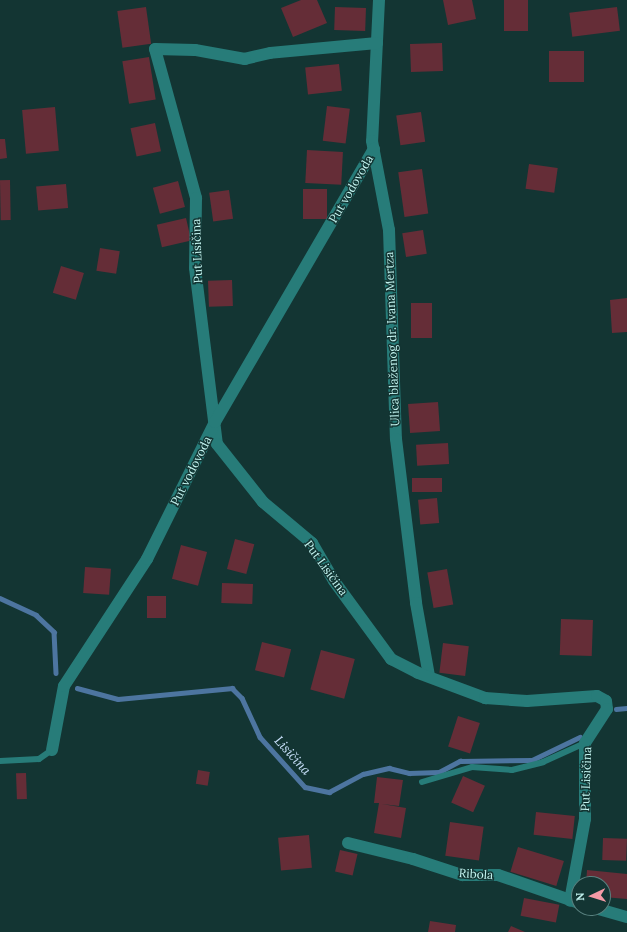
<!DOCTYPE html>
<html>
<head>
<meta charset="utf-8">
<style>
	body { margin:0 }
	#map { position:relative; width:627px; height:932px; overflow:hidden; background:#133533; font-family:Lora,serif }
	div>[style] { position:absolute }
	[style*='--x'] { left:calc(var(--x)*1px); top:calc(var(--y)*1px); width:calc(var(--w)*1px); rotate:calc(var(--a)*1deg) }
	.stream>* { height:4.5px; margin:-2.25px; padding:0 2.25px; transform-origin:2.25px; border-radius:2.25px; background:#4d75a0 }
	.building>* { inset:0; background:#652d37; transform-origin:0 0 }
	.service>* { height:6px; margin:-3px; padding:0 3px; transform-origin:3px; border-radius:3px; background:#277c79 }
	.minor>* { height:12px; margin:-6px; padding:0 6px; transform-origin:6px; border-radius:6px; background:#277c79 }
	span { translate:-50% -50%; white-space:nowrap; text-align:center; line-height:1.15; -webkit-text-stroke:3px #133533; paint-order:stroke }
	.street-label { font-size:12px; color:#c3f4f0 }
	.water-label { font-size:13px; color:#cae2fc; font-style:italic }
	.north { position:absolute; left:571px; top:876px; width:40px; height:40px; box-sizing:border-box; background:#133533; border:1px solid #59817f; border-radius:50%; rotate:266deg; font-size:11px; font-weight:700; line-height:16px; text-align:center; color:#c3f4f0 }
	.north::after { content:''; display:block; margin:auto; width:14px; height:18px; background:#f49aa6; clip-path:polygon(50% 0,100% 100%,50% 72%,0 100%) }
</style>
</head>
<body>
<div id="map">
	<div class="stream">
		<i style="--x:0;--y:598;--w:40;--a:25"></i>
		<i style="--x:36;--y:615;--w:25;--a:43"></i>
		<i style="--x:54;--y:632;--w:41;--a:87.2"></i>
		<i style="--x:77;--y:688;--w:42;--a:15"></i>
		<i style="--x:118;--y:699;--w:115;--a:-5.5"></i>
		<i style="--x:232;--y:688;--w:14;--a:45"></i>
		<i style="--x:242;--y:698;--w:43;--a:65.2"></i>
		<i style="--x:260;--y:737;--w:67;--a:48"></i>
		<i style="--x:305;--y:787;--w:25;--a:12"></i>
		<i style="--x:329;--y:792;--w:38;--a:-28"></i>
		<i style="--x:363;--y:774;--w:27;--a:-13"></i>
		<i style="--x:389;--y:768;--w:21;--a:14"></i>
		<i style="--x:409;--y:773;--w:30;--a:-2"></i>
		<i style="--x:439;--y:772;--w:24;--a:-28"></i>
		<i style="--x:460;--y:761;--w:72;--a:-0.8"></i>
		<i style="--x:532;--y:760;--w:53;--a:-25.6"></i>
		<i style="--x:616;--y:709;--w:11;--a:-5"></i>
	</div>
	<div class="building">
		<i style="clip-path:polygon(301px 0,317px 0,327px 23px,293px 37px,281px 8px)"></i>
		<i style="clip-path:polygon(443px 0,472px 0,476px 19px,448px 25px)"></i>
		<i style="left:504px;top:0;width:24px;height:31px"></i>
		<i style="left:146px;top:7px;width:37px;height:29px;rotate:82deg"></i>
		<i style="left:335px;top:7px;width:31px;height:23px;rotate:2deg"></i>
		<i style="left:617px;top:7px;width:24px;height:48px;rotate:83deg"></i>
		<i style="left:442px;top:43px;width:28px;height:32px;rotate:88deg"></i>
		<i style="left:549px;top:51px;width:35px;height:31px"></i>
		<i style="left:149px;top:57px;width:43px;height:27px;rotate:81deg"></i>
		<i style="left:339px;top:64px;width:27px;height:34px;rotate:84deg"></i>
		<i style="left:327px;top:106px;width:23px;height:35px;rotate:7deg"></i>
		<i style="left:55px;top:107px;width:44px;height:33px;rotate:85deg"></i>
		<i style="left:421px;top:112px;width:30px;height:25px;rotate:82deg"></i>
		<i style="left:155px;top:123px;width:29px;height:25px;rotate:78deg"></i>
		<i style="clip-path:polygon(0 139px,5px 139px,7px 158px,0 159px)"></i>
		<i style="left:307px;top:150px;width:36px;height:33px;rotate:3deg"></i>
		<i style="left:529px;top:164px;width:29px;height:25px;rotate:8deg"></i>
		<i style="left:422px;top:169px;width:45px;height:24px;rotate:82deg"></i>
		<i style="left:10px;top:180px;width:40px;height:10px;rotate:89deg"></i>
		<i style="left:178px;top:181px;width:27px;height:26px;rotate:75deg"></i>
		<i style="left:66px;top:184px;width:24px;height:30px;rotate:85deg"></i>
		<i style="left:303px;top:189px;width:24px;height:30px"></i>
		<i style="left:229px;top:190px;width:29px;height:20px;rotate:82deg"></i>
		<i style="left:186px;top:218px;width:23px;height:30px;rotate:77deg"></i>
		<i style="left:423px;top:230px;width:24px;height:21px;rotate:81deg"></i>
		<i style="left:100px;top:248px;width:20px;height:23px;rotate:9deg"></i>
		<i style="left:61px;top:266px;width:24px;height:28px;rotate:17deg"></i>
		<i style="left:232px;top:280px;width:26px;height:24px;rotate:88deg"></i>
		<i style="clip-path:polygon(627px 298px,627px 332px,612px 333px,610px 300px)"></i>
		<i style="left:411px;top:303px;width:21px;height:35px"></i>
		<i style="left:438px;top:402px;width:29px;height:30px;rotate:86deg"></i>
		<i style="left:448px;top:443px;width:21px;height:32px;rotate:87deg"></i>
		<i style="left:412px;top:478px;width:30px;height:14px"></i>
		<i style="left:437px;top:498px;width:25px;height:19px;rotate:85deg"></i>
		<i style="left:235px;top:539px;width:20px;height:31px;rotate:15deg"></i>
		<i style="left:181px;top:545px;width:27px;height:35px;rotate:15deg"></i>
		<i style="left:85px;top:567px;width:26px;height:26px;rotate:4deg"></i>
		<i style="left:447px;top:569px;width:36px;height:20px;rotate:80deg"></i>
		<i style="left:222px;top:583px;width:31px;height:20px;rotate:2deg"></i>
		<i style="left:147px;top:596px;width:19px;height:22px"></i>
		<i style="left:561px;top:619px;width:32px;height:36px;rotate:2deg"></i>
		<i style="left:262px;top:642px;width:30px;height:29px;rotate:14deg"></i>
		<i style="left:443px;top:643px;width:26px;height:30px;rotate:7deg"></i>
		<i style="left:321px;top:650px;width:35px;height:41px;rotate:15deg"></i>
		<i style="left:458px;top:716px;width:23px;height:32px;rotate:18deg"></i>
		<i style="left:198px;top:770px;width:12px;height:14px;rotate:9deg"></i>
		<i style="left:26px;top:773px;width:26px;height:10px;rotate:88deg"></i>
		<i style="left:463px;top:776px;width:24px;height:29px;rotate:24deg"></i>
		<i style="clip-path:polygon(377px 777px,403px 780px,399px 806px,382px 804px,406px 808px,401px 838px,374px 833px,379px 803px,374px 803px)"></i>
		<i style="left:536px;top:812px;width:39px;height:23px;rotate:6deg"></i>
		<i style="left:450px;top:822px;width:34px;height:34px;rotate:8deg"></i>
		<i style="left:309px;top:835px;width:33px;height:31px;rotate:85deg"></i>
		<i style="left:603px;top:838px;width:24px;height:22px;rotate:2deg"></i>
		<i style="left:518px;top:847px;width:48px;height:26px;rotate:17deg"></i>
		<i style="left:340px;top:850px;width:18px;height:22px;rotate:13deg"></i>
		<i style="clip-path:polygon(587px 870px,627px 874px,627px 899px,603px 897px,603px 884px,586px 884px)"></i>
		<i style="left:524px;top:898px;width:36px;height:18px;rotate:11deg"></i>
		<i style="clip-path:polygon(430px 921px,456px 925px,455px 932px,428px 932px)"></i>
		<i style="clip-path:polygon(511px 926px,525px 932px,508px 932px)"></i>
	</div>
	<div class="service">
		<i style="--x:0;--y:761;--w:39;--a:-3"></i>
		<i style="--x:39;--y:759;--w:16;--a:-35"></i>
		<i style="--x:422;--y:782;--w:52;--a:-16.7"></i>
		<i style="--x:472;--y:767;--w:40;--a:4.3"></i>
		<i style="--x:512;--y:770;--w:32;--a:-14"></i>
		<i style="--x:543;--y:762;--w:46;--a:-24.3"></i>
	</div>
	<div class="minor">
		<i style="--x:379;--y:0;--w:141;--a:92.8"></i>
		<i style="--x:372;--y:141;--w:91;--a:79.2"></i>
		<i style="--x:389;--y:230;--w:209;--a:88.1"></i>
		<i style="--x:396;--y:439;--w:165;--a:83"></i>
		<i style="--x:416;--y:603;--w:74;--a:79.9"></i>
		<i style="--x:377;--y:43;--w:107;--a:174.7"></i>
		<i style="--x:270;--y:53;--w:26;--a:167"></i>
		<i style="--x:245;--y:59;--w:51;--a:-169.8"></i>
		<i style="--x:195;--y:50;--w:40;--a:-178.6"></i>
		<i style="--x:155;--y:49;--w:155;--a:74.6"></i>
		<i style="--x:196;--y:198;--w:70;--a:90.8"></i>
		<i style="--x:195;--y:268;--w:177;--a:82.9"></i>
		<i style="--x:217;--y:444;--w:74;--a:51.6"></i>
		<i style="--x:263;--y:502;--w:64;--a:39.9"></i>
		<i style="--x:312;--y:543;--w:44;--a:59.9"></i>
		<i style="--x:334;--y:581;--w:97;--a:53.8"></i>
		<i style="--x:391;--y:659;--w:30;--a:27"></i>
		<i style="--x:418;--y:673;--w:72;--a:20.5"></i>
		<i style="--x:485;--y:698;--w:42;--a:4.1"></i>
		<i style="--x:527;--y:701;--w:70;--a:-4.1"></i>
		<i style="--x:597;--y:696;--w:10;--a:29"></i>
		<i style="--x:606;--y:701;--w:8;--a:83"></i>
		<i style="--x:607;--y:709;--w:40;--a:122.9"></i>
		<i style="--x:585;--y:743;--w:76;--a:90"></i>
		<i style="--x:585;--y:819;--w:83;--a:100.4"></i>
		<i style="--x:52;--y:750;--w:65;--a:-79.4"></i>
		<i style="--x:64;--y:686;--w:152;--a:-56.8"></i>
		<i style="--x:147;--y:559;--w:153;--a:-63.6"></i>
		<i style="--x:215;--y:422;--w:316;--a:-59.8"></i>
		<i style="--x:348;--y:843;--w:67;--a:13.8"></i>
		<i style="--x:413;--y:859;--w:52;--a:18.1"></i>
		<i style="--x:462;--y:875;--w:36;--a:0"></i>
		<i style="--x:498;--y:875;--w:86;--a:19.1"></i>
		<i style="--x:595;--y:908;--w:33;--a:16"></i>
	</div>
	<div class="street-label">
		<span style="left:351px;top:189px;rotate:-60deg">Put vodovoda</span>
		<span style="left:197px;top:251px;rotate:-92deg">Put Lisičina</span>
		<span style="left:392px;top:339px;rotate:-92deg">Ulica blaženog dr. Ivana Mertza</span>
		<span style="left:191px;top:471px;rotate:-63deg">Put vodovoda</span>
		<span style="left:326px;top:568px;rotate:54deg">Put Lisičina</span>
		<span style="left:586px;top:779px;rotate:-88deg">Put Lisičina</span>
		<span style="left:476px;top:874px;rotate:4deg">Ribola</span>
	</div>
	<div class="water-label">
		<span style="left:292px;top:756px;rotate:48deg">Lisičina</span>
	</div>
	<div class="north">N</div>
</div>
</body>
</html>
